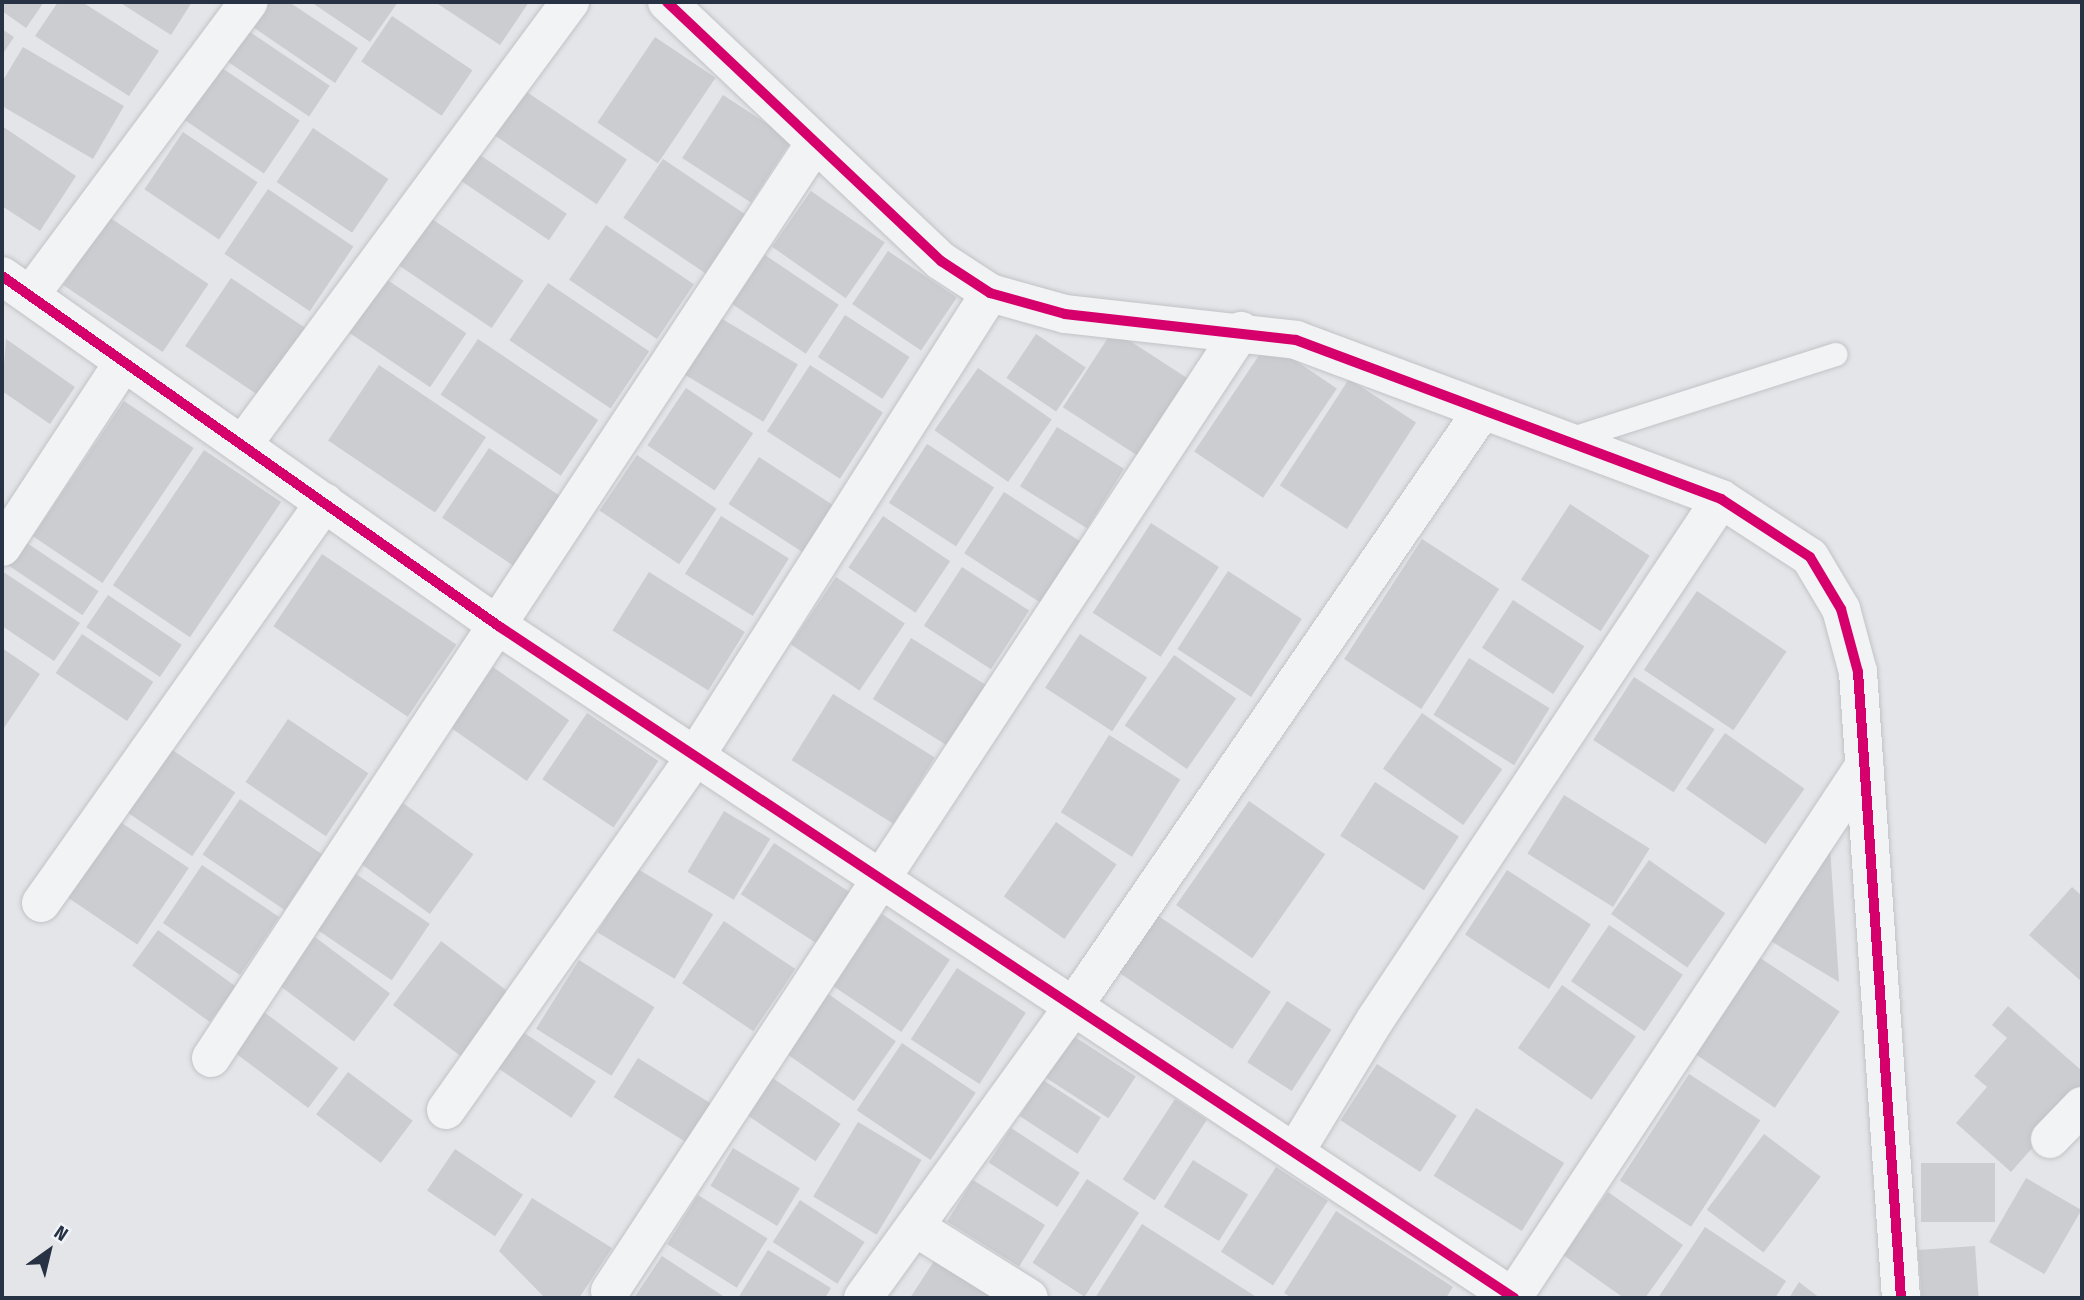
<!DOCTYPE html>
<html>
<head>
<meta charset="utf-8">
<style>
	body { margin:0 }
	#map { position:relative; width:2084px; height:1300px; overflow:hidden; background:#e3e5e8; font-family:"Fira Sans Condensed",sans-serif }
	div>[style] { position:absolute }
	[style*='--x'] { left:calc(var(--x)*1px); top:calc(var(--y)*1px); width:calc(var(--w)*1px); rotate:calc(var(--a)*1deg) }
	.building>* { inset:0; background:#cbcdd1; transform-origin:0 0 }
	.roads { filter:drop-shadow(0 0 2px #c1c3c6) drop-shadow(0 0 2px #c1c3c6) }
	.service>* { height:23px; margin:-11.5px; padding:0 11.5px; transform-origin:11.5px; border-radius:11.5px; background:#f2f3f4 }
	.minor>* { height:38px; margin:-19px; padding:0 19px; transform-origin:19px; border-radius:19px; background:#f2f3f4 }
	.cycleway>* { height:10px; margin:-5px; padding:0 5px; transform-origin:5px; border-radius:5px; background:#d6006c }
	span { translate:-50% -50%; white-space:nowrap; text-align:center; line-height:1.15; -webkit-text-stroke:6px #f0f3f8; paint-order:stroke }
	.frame { position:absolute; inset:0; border:4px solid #273244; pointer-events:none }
	.north { position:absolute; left:14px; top:1216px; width:70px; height:70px; -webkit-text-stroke:5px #f0f3f8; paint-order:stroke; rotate:34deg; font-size:19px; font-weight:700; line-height:28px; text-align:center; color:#273244 }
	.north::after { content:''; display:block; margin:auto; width:24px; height:32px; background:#273244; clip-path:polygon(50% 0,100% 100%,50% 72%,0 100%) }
</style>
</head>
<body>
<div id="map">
	<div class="building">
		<i style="clip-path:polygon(2px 2px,44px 2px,26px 28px,2px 11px)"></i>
		<i style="clip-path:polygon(58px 2px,82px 2px,159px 51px,129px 96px,35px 36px)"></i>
		<i style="clip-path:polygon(119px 2px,192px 2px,171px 35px)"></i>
		<i style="clip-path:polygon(256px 2px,289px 2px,358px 48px,335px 83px,244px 21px)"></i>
		<i style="clip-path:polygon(311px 2px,398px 2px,370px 42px)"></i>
		<i style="clip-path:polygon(435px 2px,529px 2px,500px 45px)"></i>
		<i style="left:392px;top:16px;width:97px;height:55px;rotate:34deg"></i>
		<i style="left:241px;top:26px;width:107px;height:37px;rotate:34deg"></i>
		<i style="clip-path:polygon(2px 29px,14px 37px,2px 55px)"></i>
		<i style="left:655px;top:37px;width:73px;height:103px;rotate:34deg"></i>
		<i style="clip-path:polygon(23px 47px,124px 106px,93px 159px,2px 106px,2px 82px)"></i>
		<i style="left:216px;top:64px;width:101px;height:64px;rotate:34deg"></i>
		<i style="left:515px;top:84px;width:135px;height:54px;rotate:34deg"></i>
		<i style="left:723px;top:95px;width:82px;height:75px;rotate:33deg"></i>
		<i style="clip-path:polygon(2px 126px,76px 176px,40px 231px,2px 206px)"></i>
		<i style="left:313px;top:128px;width:91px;height:65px;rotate:34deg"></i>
		<i style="left:183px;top:132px;width:90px;height:69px;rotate:34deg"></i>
		<i style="left:474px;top:151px;width:112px;height:32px;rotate:34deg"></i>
		<i style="left:663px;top:159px;width:99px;height:71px;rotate:34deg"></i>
		<i style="left:268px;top:189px;width:103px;height:78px;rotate:34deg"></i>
		<i style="left:811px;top:191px;width:90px;height:68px;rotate:35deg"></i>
		<i style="left:109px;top:217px;width:120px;height:82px;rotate:34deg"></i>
		<i style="left:429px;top:217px;width:114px;height:57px;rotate:34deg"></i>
		<i style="left:606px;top:225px;width:106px;height:66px;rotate:34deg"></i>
		<i style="left:888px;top:251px;width:83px;height:64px;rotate:34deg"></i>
		<i style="left:765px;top:255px;width:89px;height:59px;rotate:34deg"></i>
		<i style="left:231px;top:278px;width:95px;height:82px;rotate:34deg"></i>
		<i style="left:386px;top:279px;width:97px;height:65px;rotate:34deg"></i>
		<i style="left:548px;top:283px;width:122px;height:69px;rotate:34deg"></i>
		<i style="left:845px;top:315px;width:77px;height:50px;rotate:33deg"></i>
		<i style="left:719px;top:317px;width:92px;height:67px;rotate:31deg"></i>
		<i style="left:1113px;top:330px;width:97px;height:92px;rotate:33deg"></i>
		<i style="left:1036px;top:334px;width:60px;height:53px;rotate:34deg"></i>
		<i style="clip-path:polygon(6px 339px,75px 387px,50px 424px,2px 391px)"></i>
		<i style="left:478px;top:339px;width:145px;height:67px;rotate:34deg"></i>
		<i style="left:1268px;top:342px;width:83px;height:132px;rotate:34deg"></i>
		<i style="left:379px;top:365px;width:129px;height:91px;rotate:34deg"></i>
		<i style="left:810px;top:365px;width:87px;height:79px;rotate:33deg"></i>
		<i style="left:978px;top:368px;width:90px;height:76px;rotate:35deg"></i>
		<i style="left:1349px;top:379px;width:80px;height:127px;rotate:33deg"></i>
		<i style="left:686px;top:388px;width:81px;height:69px;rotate:34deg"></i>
		<i style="left:124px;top:401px;width:84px;height:163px;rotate:34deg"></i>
		<i style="left:1057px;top:427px;width:79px;height:70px;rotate:32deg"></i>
		<i style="left:927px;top:444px;width:80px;height:70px;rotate:33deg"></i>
		<i style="left:489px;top:448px;width:91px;height:84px;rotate:34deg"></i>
		<i style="left:204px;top:450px;width:93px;height:163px;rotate:34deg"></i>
		<i style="left:637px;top:455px;width:96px;height:67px;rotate:34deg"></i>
		<i style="left:759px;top:457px;width:88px;height:56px;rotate:33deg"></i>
		<i style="left:1004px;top:492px;width:92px;height:73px;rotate:33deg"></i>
		<i style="left:1570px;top:504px;width:95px;height:90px;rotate:33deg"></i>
		<i style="left:721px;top:516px;width:80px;height:68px;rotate:32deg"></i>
		<i style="left:883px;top:516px;width:81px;height:62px;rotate:34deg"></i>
		<i style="left:1151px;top:523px;width:81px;height:107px;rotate:33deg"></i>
		<i style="left:1422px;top:539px;width:92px;height:143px;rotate:33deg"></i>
		<i style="left:24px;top:541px;width:90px;height:29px;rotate:34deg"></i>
		<i style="left:322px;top:554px;width:162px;height:87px;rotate:34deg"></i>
		<i style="left:962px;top:567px;width:80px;height:70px;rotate:33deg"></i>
		<i style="clip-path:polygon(2px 571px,80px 623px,54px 661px,2px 626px)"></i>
		<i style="left:1228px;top:571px;width:88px;height:93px;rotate:33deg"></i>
		<i style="left:649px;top:572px;width:113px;height:69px;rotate:32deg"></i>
		<i style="left:836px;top:577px;width:83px;height:81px;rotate:34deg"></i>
		<i style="left:1697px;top:591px;width:108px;height:95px;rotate:34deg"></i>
		<i style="left:108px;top:595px;width:89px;height:39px;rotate:34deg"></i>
		<i style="left:1513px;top:600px;width:85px;height:57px;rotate:33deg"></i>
		<i style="left:82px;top:634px;width:86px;height:47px;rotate:34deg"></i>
		<i style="left:1080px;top:634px;width:80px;height:64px;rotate:33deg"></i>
		<i style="left:911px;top:638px;width:88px;height:72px;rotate:32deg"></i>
		<i style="clip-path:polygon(2px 648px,40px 674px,2px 731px)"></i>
		<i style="left:1174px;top:655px;width:76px;height:86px;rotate:35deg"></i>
		<i style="left:1469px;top:658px;width:95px;height:67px;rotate:32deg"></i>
		<i style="left:493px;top:667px;width:93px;height:74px;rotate:35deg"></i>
		<i style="left:1634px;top:677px;width:96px;height:75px;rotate:33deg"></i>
		<i style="left:833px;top:694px;width:120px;height:78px;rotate:32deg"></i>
		<i style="left:587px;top:713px;width:86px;height:80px;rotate:34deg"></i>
		<i style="left:1422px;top:713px;width:98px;height:68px;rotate:35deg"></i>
		<i style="left:288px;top:719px;width:97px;height:76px;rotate:34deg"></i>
		<i style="left:1725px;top:733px;width:97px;height:68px;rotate:35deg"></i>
		<i style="left:1109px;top:735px;width:84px;height:91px;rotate:32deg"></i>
		<i style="left:159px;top:741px;width:92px;height:77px;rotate:34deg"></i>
		<i style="left:1375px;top:782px;width:100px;height:64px;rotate:33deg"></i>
		<i style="left:1564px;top:795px;width:101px;height:69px;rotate:32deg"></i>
		<i style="left:240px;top:799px;width:99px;height:67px;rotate:34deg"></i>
		<i style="left:1249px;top:801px;width:93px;height:127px;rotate:35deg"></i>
		<i style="left:403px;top:803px;width:87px;height:74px;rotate:36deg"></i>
		<i style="left:724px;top:811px;width:54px;height:71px;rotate:31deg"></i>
		<i style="left:110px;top:815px;width:95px;height:92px;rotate:34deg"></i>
		<i style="left:1056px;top:822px;width:74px;height:91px;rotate:35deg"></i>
		<i style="left:774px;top:843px;width:92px;height:61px;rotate:33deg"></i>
		<i style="clip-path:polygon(1830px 847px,1839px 982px,1759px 934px)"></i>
		<i style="left:1649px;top:860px;width:93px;height:66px;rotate:35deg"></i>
		<i style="left:202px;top:865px;width:93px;height:70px;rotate:34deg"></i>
		<i style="left:636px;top:868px;width:90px;height:75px;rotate:31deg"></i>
		<i style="left:1507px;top:870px;width:100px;height:77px;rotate:33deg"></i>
		<i style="left:356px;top:874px;width:89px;height:68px;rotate:34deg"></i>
		<i style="clip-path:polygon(2072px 887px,2082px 896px,2082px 982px,2029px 935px)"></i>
		<i style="left:1154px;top:913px;width:141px;height:69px;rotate:34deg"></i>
		<i style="left:882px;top:914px;width:82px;height:87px;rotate:34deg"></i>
		<i style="left:724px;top:921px;width:86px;height:75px;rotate:34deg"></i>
		<i style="left:1609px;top:925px;width:89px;height:68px;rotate:34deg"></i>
		<i style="left:158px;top:930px;width:96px;height:44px;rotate:36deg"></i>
		<i style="left:315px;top:937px;width:94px;height:60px;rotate:37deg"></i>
		<i style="left:441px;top:941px;width:89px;height:80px;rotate:37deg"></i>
		<i style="left:1756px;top:955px;width:101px;height:116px;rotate:34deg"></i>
		<i style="left:579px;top:960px;width:89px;height:81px;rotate:32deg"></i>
		<i style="left:957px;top:968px;width:82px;height:85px;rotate:33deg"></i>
		<i style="left:1562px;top:985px;width:90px;height:77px;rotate:35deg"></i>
		<i style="left:827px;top:993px;width:84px;height:73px;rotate:35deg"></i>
		<i style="left:1287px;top:1001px;width:53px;height:73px;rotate:33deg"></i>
		<i style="clip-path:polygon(2008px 1006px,2082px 1071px,2082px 1092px,2011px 1172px,1956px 1123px,1987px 1087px,1974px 1076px,2007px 1038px,1992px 1025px)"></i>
		<i style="left:264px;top:1012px;width:93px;height:50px;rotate:37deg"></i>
		<i style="left:523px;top:1032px;width:88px;height:44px;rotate:34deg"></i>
		<i style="left:1072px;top:1035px;width:76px;height:50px;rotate:33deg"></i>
		<i style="left:902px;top:1043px;width:89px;height:81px;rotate:34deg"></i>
		<i style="left:638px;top:1058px;width:94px;height:46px;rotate:32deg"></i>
		<i style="left:1377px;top:1064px;width:95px;height:67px;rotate:33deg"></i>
		<i style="left:348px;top:1072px;width:81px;height:53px;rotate:37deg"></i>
		<i style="left:1689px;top:1074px;width:85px;height:127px;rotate:33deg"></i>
		<i style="left:771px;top:1077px;width:84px;height:45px;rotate:34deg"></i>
		<i style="left:1043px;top:1080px;width:69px;height:43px;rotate:33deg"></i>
		<i style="left:1175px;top:1099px;width:38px;height:96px;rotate:33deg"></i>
		<i style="left:1476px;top:1108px;width:104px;height:80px;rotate:32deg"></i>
		<i style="left:858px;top:1122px;width:74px;height:87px;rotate:31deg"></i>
		<i style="left:1011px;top:1128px;width:82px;height:41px;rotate:33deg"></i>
		<i style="left:1764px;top:1134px;width:71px;height:95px;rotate:37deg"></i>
		<i style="left:733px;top:1148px;width:78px;height:44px;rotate:31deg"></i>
		<i style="left:455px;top:1149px;width:82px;height:50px;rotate:34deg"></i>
		<i style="left:1193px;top:1160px;width:65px;height:55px;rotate:32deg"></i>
		<i style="left:1995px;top:1163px;width:59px;height:74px;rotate:90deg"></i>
		<i style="left:1276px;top:1167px;width:62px;height:101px;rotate:33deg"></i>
		<i style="left:2026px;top:1178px;width:64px;height:74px;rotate:30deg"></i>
		<i style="left:1087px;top:1179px;width:62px;height:100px;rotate:33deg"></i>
		<i style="left:973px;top:1180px;width:85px;height:49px;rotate:32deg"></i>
		<i style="clip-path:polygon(1608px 1192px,1683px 1245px,1645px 1298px,1624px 1298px,1563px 1255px)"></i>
		<i style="left:698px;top:1195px;width:82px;height:58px;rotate:32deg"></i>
		<i style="clip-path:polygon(532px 1198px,612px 1248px,579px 1298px,545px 1298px,499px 1251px)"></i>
		<i style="left:800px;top:1200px;width:77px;height:50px;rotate:33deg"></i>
		<i style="clip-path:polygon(1336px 1211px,1453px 1287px,1446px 1298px,1292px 1298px,1284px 1293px)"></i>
		<i style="clip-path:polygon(1142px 1224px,1258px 1298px,1095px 1298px)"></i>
		<i style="clip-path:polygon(1705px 1227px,1786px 1281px,1775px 1298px,1658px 1298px)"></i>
		<i style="left:1975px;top:1246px;width:52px;height:57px;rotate:86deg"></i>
		<i style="clip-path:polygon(768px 1250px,831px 1288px,825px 1298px,738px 1298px)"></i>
		<i style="clip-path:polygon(938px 1255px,995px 1292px,991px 1298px,910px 1298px)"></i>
		<i style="clip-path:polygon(662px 1256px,726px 1298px,634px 1298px)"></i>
		<i style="clip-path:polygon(1799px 1282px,1820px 1298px,1789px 1298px)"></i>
	</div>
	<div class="roads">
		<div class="service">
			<i style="--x:1563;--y:441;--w:286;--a:-17.7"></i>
		</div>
		<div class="minor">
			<i style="--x:667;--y:2;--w:377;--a:43.4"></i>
			<i style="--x:941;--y:261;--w:59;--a:33.1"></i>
			<i style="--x:990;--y:293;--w:78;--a:15.6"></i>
			<i style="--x:1065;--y:314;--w:232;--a:6.4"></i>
			<i style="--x:1296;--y:340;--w:454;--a:20.5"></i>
			<i style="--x:1721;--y:499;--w:106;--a:33.1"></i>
			<i style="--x:1810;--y:557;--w:61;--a:59.2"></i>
			<i style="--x:1841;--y:609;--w:65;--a:74.9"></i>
			<i style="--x:1858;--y:672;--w:627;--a:86.07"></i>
			<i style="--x:2;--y:276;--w:609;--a:35.18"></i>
			<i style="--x:500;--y:627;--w:1216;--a:33.49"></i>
			<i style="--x:31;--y:294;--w:364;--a:-53.3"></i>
			<i style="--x:243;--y:444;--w:550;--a:-53.51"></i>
			<i style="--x:2;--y:547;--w:219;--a:-56.7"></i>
			<i style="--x:41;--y:903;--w:491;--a:-54.7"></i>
			<i style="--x:211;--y:1058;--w:1096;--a:-56.57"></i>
			<i style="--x:446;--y:1110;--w:434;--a:-54.8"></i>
			<i style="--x:696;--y:755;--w:548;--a:-57.53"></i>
			<i style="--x:2050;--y:1139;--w:46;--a:-45.9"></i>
			<i style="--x:1295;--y:1152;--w:154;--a:-58.8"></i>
			<i style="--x:1375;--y:1020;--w:625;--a:-56.41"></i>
			<i style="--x:915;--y:1227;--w:134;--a:31.9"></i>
			<i style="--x:610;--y:1291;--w:1149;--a:-56.68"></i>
			<i style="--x:1513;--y:1297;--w:637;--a:-56.53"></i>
			<i style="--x:863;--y:1298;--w:362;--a:-54.2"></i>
			<i style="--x:1075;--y:1004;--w:719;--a:-55.54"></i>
		</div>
	</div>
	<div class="cycleway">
		<i style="--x:667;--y:2;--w:377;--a:43.4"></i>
		<i style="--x:941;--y:261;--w:59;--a:33.1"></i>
		<i style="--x:990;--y:293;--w:78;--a:15.6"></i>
		<i style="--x:1065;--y:314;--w:232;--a:6.4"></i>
		<i style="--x:1296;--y:340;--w:454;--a:20.5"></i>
		<i style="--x:1721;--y:499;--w:106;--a:33.1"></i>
		<i style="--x:1810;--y:557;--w:61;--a:59.2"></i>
		<i style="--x:1841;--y:609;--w:65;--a:74.9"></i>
		<i style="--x:1858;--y:672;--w:627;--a:86.07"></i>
		<i style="--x:2;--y:276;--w:609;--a:35.18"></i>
		<i style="--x:500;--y:627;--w:1216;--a:33.49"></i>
	</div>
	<div class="frame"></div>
	<div class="north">N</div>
</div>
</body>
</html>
